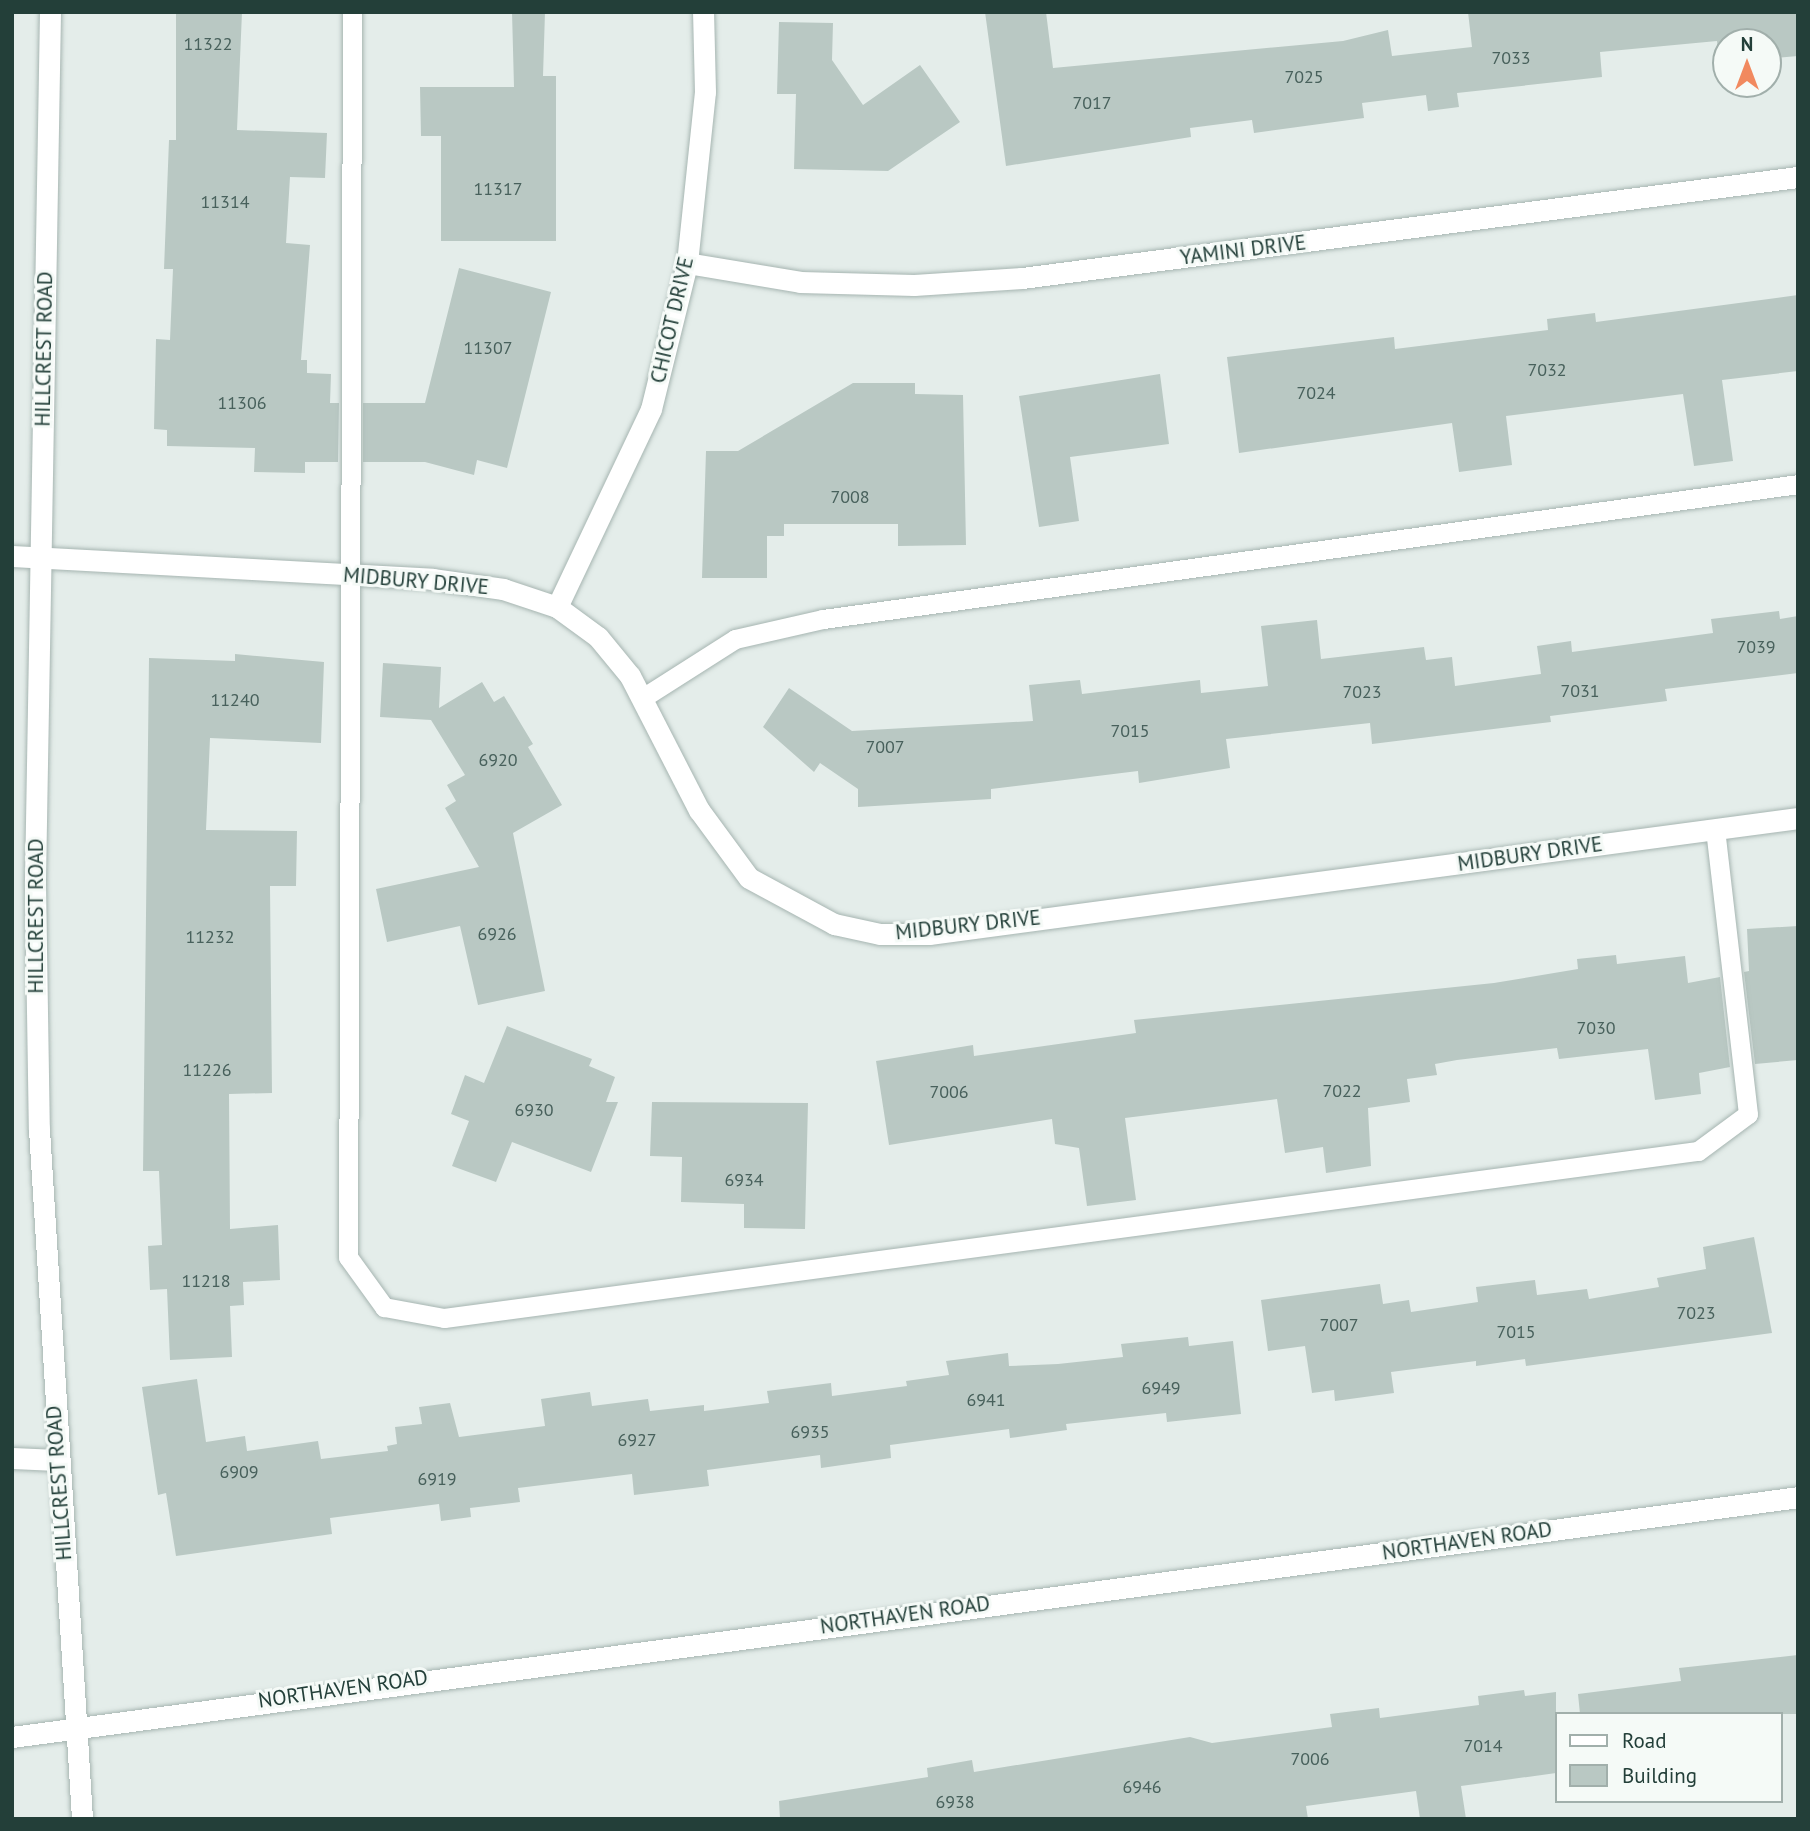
<!DOCTYPE html>
<html>
<head>
<meta charset="utf-8">
<style>
	body { margin:0 }
	#map { position:relative; width:1810px; height:1831px; overflow:hidden; background:#e4edea; font-family:"PT Sans",sans-serif }
	div>[style] { position:absolute }
	[style*='--x'] { left:calc(var(--x)*1px); top:calc(var(--y)*1px); width:calc(var(--w)*1px); rotate:calc(var(--a)*1deg) }
	.building>* { inset:0; background:#b9c8c3 }
	.roads { filter:drop-shadow(0 0 2px #a6b5b1) drop-shadow(0 0 2px #a6b5b1) }
	.service>* { height:19px; margin:-9.5px; padding:0 9.5px; transform-origin:9.5px; border-radius:9.5px; background:#fff }
	.minor>* { height:21px; margin:-10.5px; padding:0 10.5px; transform-origin:10.5px; border-radius:10.5px; background:#fff }
	.tertiary>* { height:21px; margin:-10.5px; padding:0 10.5px; transform-origin:10.5px; border-radius:10.5px; background:#fff }
	.secondary>* { height:21px; margin:-10.5px; padding:0 10.5px; transform-origin:10.5px; border-radius:10.5px; background:#fff }
	span { translate:-50% -50%; white-space:nowrap; text-align:center; line-height:1.15; -webkit-text-stroke:6px #f5faf7; paint-order:stroke }
	.number-label { font-size:18px; color:#48615c }
	.number-label span { -webkit-text-stroke-width:0 }
	.street-label { font-size:21px; color:#233f39 }
	.frame { position:absolute; inset:0; border:14px solid #233f39; pointer-events:none }
	.legend { position:absolute; left:1555px; top:1712px; width:228px; height:91px; box-sizing:border-box; background:#f5faf7; border:2px solid #a1afab; margin:0; padding:9px 12px; list-style:none; font-size:21px; color:#233f39 }
	.legend li { display:flex; align-items:center; gap:14px; height:35px }
	.legend b { width:35px; border:2px solid #a1afab }
	.north { position:absolute; left:1712px; top:28px; width:70px; height:70px; box-sizing:border-box; background:#f5faf7; border:2px solid #a1afab; border-radius:50%; rotate:0deg; font-size:19px; font-weight:700; line-height:28px; text-align:center; color:#233f39 }
	.north::after { content:''; display:block; margin:auto; width:24px; height:32px; background:#f1895f; clip-path:polygon(50% 0,100% 100%,50% 72%,0 100%) }
</style>
</head>
<body>
<div id="map">
	<div class="building">
		<i style="clip-path:polygon(176px 12px,242px 12px,237px 130px,327px 133px,325px 178px,290px 177px,286px 243px,310px 245px,301px 360px,307px 360px,307px 373px,331px 374px,330px 403px,339px 403px,338px 462px,305px 462px,305px 473px,254px 472px,255px 448px,167px 446px,167px 430px,154px 429px,156px 339px,170px 340px,173px 269px,164px 269px,169px 140px,176px 140px)"></i>
		<i style="clip-path:polygon(512px 12px,545px 12px,543px 76px,556px 76px,556px 241px,441px 241px,441px 136px,421px 136px,420px 87px,514px 87px)"></i>
		<i style="clip-path:polygon(985px 12px,1046px 12px,1053px 68px,1343px 41px,1388px 30px,1392px 56px,1472px 47px,1468px 12px,1798px 12px,1798px 56px,1774px 58px,1775px 68px,1768px 69px,1768px 42px,1726px 42px,1726px 74px,1721px 74px,1717px 41px,1600px 52px,1602px 77px,1457px 93px,1459px 107px,1428px 111px,1426px 95px,1362px 103px,1364px 118px,1254px 133px,1252px 120px,1190px 128px,1191px 137px,1006px 166px)"></i>
		<i style="clip-path:polygon(779px 22px,833px 23px,832px 60px,863px 105px,920px 65px,960px 122px,888px 171px,794px 169px,796px 94px,777px 94px)"></i>
		<i style="clip-path:polygon(459px 268px,551px 292px,507px 468px,477px 460px,474px 475px,425px 462px,363px 462px,363px 403px,425px 403px)"></i>
		<i style="clip-path:polygon(1798px 295px,1798px 371px,1722px 380px,1733px 461px,1694px 466px,1683px 394px,1506px 416px,1512px 465px,1459px 472px,1452px 423px,1239px 453px,1227px 357px,1394px 337px,1395px 349px,1548px 330px,1547px 319px,1595px 313px,1596px 322px)"></i>
		<i style="clip-path:polygon(1160px 374px,1169px 444px,1070px 457px,1079px 521px,1039px 527px,1019px 396px)"></i>
		<i style="clip-path:polygon(853px 383px,915px 383px,915px 394px,963px 395px,966px 545px,898px 546px,898px 524px,784px 524px,784px 536px,767px 536px,767px 578px,702px 578px,706px 451px,738px 451px)"></i>
		<i style="clip-path:polygon(1779px 611px,1780px 619px,1798px 616px,1798px 673px,1665px 689px,1667px 701px,1550px 716px,1551px 722px,1372px 744px,1370px 723px,1226px 739px,1230px 768px,1139px 783px,1138px 771px,991px 789px,991px 799px,858px 807px,858px 789px,820px 763px,814px 772px,763px 727px,789px 688px,852px 731px,1033px 721px,1029px 685px,1080px 680px,1082px 694px,1200px 680px,1201px 693px,1268px 686px,1261px 626px,1317px 620px,1321px 659px,1424px 647px,1426px 660px,1452px 657px,1455px 686px,1541px 674px,1537px 646px,1571px 641px,1572px 652px,1713px 633px,1711px 619px)"></i>
		<i style="clip-path:polygon(235px 654px,324px 662px,321px 743px,210px 738px,206px 830px,297px 831px,296px 886px,270px 886px,272px 1093px,229px 1094px,230px 1229px,278px 1225px,280px 1280px,243px 1282px,244px 1305px,230px 1306px,232px 1357px,170px 1360px,167px 1289px,150px 1290px,148px 1246px,162px 1245px,159px 1171px,143px 1171px,149px 658px,235px 661px)"></i>
		<i style="clip-path:polygon(383px 663px,441px 667px,439px 708px,482px 682px,494px 702px,504px 696px,533px 744px,528px 747px,562px 805px,513px 833px,545px 991px,478px 1005px,460px 926px,387px 942px,376px 889px,479px 867px,445px 808px,456px 801px,447px 785px,465px 775px,431px 720px,380px 717px)"></i>
		<i style="clip-path:polygon(1798px 926px,1798px 1060px,1755px 1064px,1744px 972px,1749px 971px,1747px 929px)"></i>
		<i style="clip-path:polygon(1616px 955px,1617px 964px,1685px 956px,1688px 983px,1720px 977px,1730px 1067px,1699px 1073px,1701px 1094px,1655px 1100px,1648px 1049px,1559px 1059px,1557px 1048px,1457px 1060px,1435px 1064px,1437px 1075px,1407px 1079px,1410px 1102px,1368px 1108px,1371px 1166px,1326px 1173px,1323px 1147px,1285px 1153px,1277px 1099px,1125px 1118px,1136px 1200px,1087px 1206px,1079px 1148px,1055px 1144px,1052px 1119px,889px 1145px,876px 1061px,973px 1045px,974px 1056px,1136px 1033px,1134px 1020px,1494px 983px,1578px 969px,1577px 959px)"></i>
		<i style="clip-path:polygon(507px 1026px,592px 1059px,589px 1066px,615px 1077px,606px 1102px,618px 1102px,591px 1172px,512px 1142px,496px 1182px,452px 1166px,469px 1121px,451px 1114px,465px 1075px,484px 1083px)"></i>
		<i style="clip-path:polygon(652px 1102px,808px 1103px,805px 1229px,744px 1228px,744px 1204px,681px 1202px,682px 1157px,650px 1156px)"></i>
		<i style="clip-path:polygon(1754px 1237px,1772px 1333px,1526px 1366px,1525px 1359px,1476px 1366px,1476px 1361px,1391px 1372px,1394px 1393px,1335px 1401px,1334px 1390px,1312px 1393px,1305px 1346px,1268px 1351px,1261px 1300px,1380px 1284px,1383px 1304px,1409px 1300px,1411px 1312px,1478px 1302px,1476px 1287px,1535px 1280px,1537px 1295px,1587px 1289px,1589px 1299px,1659px 1287px,1657px 1278px,1706px 1269px,1703px 1247px)"></i>
		<i style="clip-path:polygon(1188px 1337px,1189px 1346px,1233px 1341px,1241px 1414px,1167px 1422px,1166px 1413px,1066px 1424px,1067px 1430px,1010px 1438px,1009px 1429px,890px 1445px,891px 1458px,821px 1468px,820px 1455px,707px 1470px,709px 1486px,634px 1495px,632px 1474px,518px 1488px,520px 1502px,470px 1508px,471px 1517px,441px 1521px,439px 1504px,330px 1518px,332px 1534px,176px 1556px,166px 1493px,158px 1495px,142px 1387px,197px 1379px,206px 1442px,245px 1436px,247px 1451px,318px 1441px,321px 1459px,388px 1451px,387px 1446px,397px 1444px,395px 1427px,422px 1424px,419px 1407px,450px 1403px,459px 1437px,545px 1426px,541px 1399px,590px 1392px,592px 1406px,648px 1399px,650px 1411px,704px 1405px,704px 1411px,769px 1403px,767px 1391px,831px 1383px,832px 1396px,907px 1386px,906px 1381px,949px 1375px,946px 1361px,1008px 1353px,1009px 1366px,1058px 1364px,1123px 1357px,1121px 1344px)"></i>
		<i style="clip-path:polygon(1798px 1655px,1798px 1714px,1580px 1714px,1578px 1694px,1681px 1681px,1679px 1668px)"></i>
		<i style="clip-path:polygon(1524px 1690px,1525px 1696px,1556px 1692px,1556px 1773px,1461px 1786px,1466px 1819px,1420px 1819px,1416px 1791px,1306px 1806px,1308px 1819px,780px 1819px,779px 1801px,928px 1777px,927px 1768px,972px 1760px,974px 1772px,1190px 1737px,1212px 1743px,1332px 1727px,1330px 1714px,1379px 1708px,1380px 1718px,1479px 1705px,1478px 1696px)"></i>
	</div>
	<div class="roads">
		<div class="service">
			<i style="--x:352;--y:12;--w:1245;--a:90.18"></i>
			<i style="--x:348;--y:1257;--w:62;--a:54.2"></i>
			<i style="--x:384;--y:1307;--w:61;--a:10.4"></i>
			<i style="--x:444;--y:1318;--w:1265;--a:-7.59"></i>
			<i style="--x:1698;--y:1151;--w:62;--a:-36.5"></i>
			<i style="--x:1748;--y:1114;--w:287;--a:-96.6"></i>
			<i style="--x:644;--y:697;--w:108;--a:-32.5"></i>
			<i style="--x:735;--y:639;--w:90;--a:-12.8"></i>
			<i style="--x:823;--y:619;--w:984;--a:-7.88"></i>
		</div>
		<div class="minor">
			<i style="--x:687;--y:263;--w:115;--a:9.5"></i>
			<i style="--x:800;--y:282;--w:114;--a:1.5"></i>
			<i style="--x:914;--y:285;--w:108;--a:-3.7"></i>
			<i style="--x:1022;--y:278;--w:783;--a:-7.42"></i>
			<i style="--x:557;--y:607;--w:219;--a:-64.6"></i>
			<i style="--x:651;--y:409;--w:150;--a:-76.1"></i>
			<i style="--x:687;--y:263;--w:172;--a:-84"></i>
			<i style="--x:705;--y:92;--w:80;--a:-91.4"></i>
			<i style="--x:12;--y:1458;--w:45;--a:2.5"></i>
		</div>
		<div class="tertiary">
			<i style="--x:12;--y:556;--w:421;--a:3.1"></i>
			<i style="--x:432;--y:579;--w:72;--a:8"></i>
			<i style="--x:503;--y:589;--w:57;--a:18.4"></i>
			<i style="--x:557;--y:607;--w:51;--a:36.2"></i>
			<i style="--x:598;--y:637;--w:50;--a:50.6"></i>
			<i style="--x:630;--y:676;--w:151;--a:62.8"></i>
			<i style="--x:699;--y:810;--w:84;--a:53.7"></i>
			<i style="--x:749;--y:878;--w:97;--a:28.4"></i>
			<i style="--x:834;--y:924;--w:47;--a:12.3"></i>
			<i style="--x:880;--y:934;--w:49;--a:0"></i>
			<i style="--x:929;--y:934;--w:877;--a:-7.6"></i>
			<i style="--x:12;--y:1737;--w:1802;--a:-7.65"></i>
		</div>
		<div class="secondary">
			<i style="--x:50;--y:12;--w:872;--a:90.99"></i>
			<i style="--x:35;--y:884;--w:245;--a:89.1"></i>
			<i style="--x:39;--y:1129;--w:691;--a:86.43"></i>
		</div>
	</div>
	<div class="number-label">
		<span style="left:208px;top:44px">11322</span>
		<span style="left:1511px;top:58px">7033</span>
		<span style="left:1304px;top:77px">7025</span>
		<span style="left:1092px;top:103px">7017</span>
		<span style="left:498px;top:189px">11317</span>
		<span style="left:225px;top:202px">11314</span>
		<span style="left:488px;top:348px">11307</span>
		<span style="left:1547px;top:370px">7032</span>
		<span style="left:1316px;top:393px">7024</span>
		<span style="left:242px;top:403px">11306</span>
		<span style="left:850px;top:497px">7008</span>
		<span style="left:1756px;top:647px">7039</span>
		<span style="left:1580px;top:691px">7031</span>
		<span style="left:1362px;top:692px">7023</span>
		<span style="left:235px;top:700px">11240</span>
		<span style="left:1130px;top:731px">7015</span>
		<span style="left:885px;top:747px">7007</span>
		<span style="left:498px;top:760px">6920</span>
		<span style="left:497px;top:934px">6926</span>
		<span style="left:210px;top:937px">11232</span>
		<span style="left:1596px;top:1028px">7030</span>
		<span style="left:207px;top:1070px">11226</span>
		<span style="left:1342px;top:1091px">7022</span>
		<span style="left:949px;top:1092px">7006</span>
		<span style="left:534px;top:1110px">6930</span>
		<span style="left:744px;top:1180px">6934</span>
		<span style="left:206px;top:1281px">11218</span>
		<span style="left:1696px;top:1313px">7023</span>
		<span style="left:1339px;top:1325px">7007</span>
		<span style="left:1516px;top:1332px">7015</span>
		<span style="left:1161px;top:1388px">6949</span>
		<span style="left:986px;top:1400px">6941</span>
		<span style="left:810px;top:1432px">6935</span>
		<span style="left:637px;top:1440px">6927</span>
		<span style="left:239px;top:1472px">6909</span>
		<span style="left:437px;top:1479px">6919</span>
		<span style="left:1483px;top:1746px">7014</span>
		<span style="left:1310px;top:1759px">7006</span>
		<span style="left:1142px;top:1787px">6946</span>
		<span style="left:955px;top:1802px">6938</span>
	</div>
	<div class="street-label">
		<span style="left:1243px;top:250px;rotate:-7deg">YAMINI DRIVE</span>
		<span style="left:672px;top:320px;rotate:-77deg">CHICOT DRIVE</span>
		<span style="left:44px;top:349px;rotate:-89deg">HILLCREST ROAD</span>
		<span style="left:416px;top:581px;rotate:5deg">MIDBURY DRIVE</span>
		<span style="left:1530px;top:854px;rotate:-8deg">MIDBURY DRIVE</span>
		<span style="left:36px;top:916px;rotate:-90deg">HILLCREST ROAD</span>
		<span style="left:968px;top:925px;rotate:-6deg">MIDBURY DRIVE</span>
		<span style="left:59px;top:1483px;rotate:-94deg">HILLCREST ROAD</span>
		<span style="left:1467px;top:1541px;rotate:-8deg">NORTHAVEN ROAD</span>
		<span style="left:905px;top:1615px;rotate:-8deg">NORTHAVEN ROAD</span>
		<span style="left:343px;top:1689px;rotate:-8deg">NORTHAVEN ROAD</span>
	</div>
	<div class="frame"></div>
	<ul class="legend">
	<li><b style="height:9px;background:#fff"></b>Road</li>
	<li><b style="height:19px;background:#b9c8c3"></b>Building</li>
	</ul>
	<div class="north">N</div>
</div>
</body>
</html>
